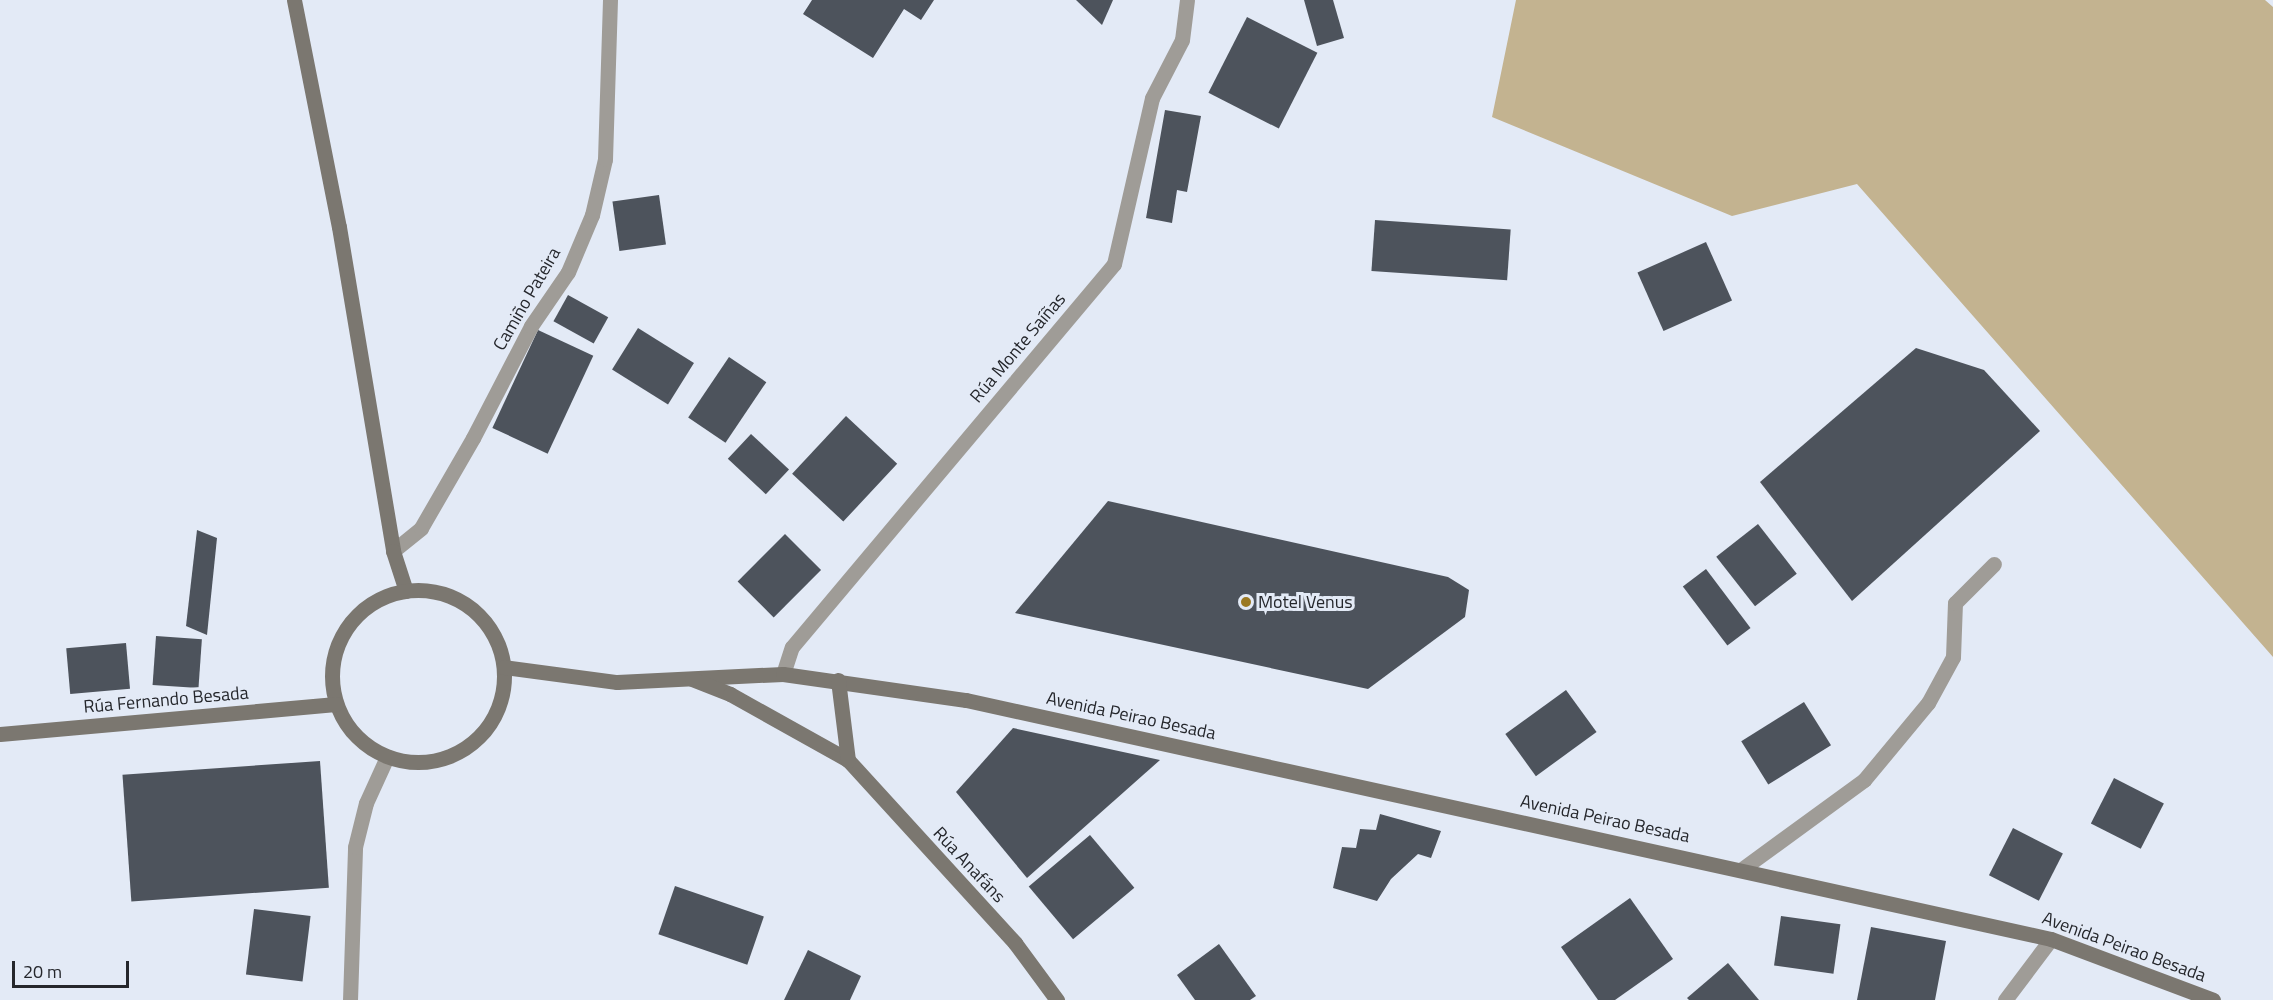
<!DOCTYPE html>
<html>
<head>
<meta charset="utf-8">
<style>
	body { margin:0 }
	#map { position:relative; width:2273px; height:1000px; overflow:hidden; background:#e3eaf6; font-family:"Titillium Web",sans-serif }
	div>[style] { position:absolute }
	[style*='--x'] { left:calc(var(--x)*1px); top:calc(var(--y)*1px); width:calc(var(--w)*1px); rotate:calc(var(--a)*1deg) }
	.forest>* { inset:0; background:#c3b390 }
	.building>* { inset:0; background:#4d535c; transform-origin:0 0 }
	.lane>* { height:15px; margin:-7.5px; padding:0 7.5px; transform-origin:7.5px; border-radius:7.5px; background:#9f9c97 }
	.street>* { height:15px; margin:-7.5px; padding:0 7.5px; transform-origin:7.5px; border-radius:7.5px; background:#9f9c97 }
	.secondary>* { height:15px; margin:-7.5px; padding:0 7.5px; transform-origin:7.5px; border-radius:7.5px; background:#7b7770 }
	.secondary>.ring { margin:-7.5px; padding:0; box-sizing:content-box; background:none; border:15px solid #7b7770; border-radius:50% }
	.dots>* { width:16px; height:16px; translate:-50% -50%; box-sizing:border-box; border:3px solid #e3eaf6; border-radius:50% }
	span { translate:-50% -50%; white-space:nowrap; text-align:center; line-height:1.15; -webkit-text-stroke:6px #e3eaf6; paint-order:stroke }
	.street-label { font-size:18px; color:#25272c }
	.poi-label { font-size:18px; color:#25272c }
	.left { translate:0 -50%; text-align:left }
	.scale { position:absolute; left:12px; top:961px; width:117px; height:27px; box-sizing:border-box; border:3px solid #25272c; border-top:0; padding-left:8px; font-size:18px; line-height:21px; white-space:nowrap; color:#25272c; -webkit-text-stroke:4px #e3eaf6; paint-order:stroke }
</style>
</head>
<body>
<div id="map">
	<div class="forest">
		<i style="clip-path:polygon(1516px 0,2265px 0,2273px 7px,2273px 657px,1857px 184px,1732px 216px,1492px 117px)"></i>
	</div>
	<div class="building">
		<i style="clip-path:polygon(812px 0,934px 0,921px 20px,904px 9px,873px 58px,803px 14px)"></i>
		<i style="clip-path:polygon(1076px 0,1113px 0,1102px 25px)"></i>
		<i style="clip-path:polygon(1304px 0,1333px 0,1344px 38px,1317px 46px)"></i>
		<i style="left:1247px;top:17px;width:79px;height:85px;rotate:27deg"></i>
		<i style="clip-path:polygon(1165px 110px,1201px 116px,1187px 192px,1177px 190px,1172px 223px,1146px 218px)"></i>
		<i style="left:659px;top:195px;width:50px;height:47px;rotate:82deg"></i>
		<i style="left:1375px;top:220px;width:136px;height:51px;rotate:4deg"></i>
		<i style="left:1706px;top:242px;width:64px;height:75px;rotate:66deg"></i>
		<i style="left:568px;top:295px;width:46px;height:30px;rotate:29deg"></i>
		<i style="left:638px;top:328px;width:66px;height:49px;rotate:32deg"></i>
		<i style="left:538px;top:330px;width:61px;height:108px;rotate:25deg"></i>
		<i style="clip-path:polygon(1916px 348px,1984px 370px,2040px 431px,1852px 601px,1760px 482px)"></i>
		<i style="left:729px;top:357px;width:45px;height:73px;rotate:34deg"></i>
		<i style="left:846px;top:416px;width:70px;height:79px;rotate:43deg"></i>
		<i style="left:751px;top:434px;width:52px;height:34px;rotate:43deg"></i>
		<i style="clip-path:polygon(1108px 501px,1448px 577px,1469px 590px,1465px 617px,1368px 689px,1015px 613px)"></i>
		<i style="left:1758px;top:524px;width:63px;height:53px;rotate:52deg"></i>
		<i style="clip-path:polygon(197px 530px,217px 538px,207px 635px,186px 626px)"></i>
		<i style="left:785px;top:534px;width:51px;height:67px;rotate:45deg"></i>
		<i style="left:1706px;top:569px;width:74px;height:29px;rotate:53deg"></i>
		<i style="left:156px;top:636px;width:46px;height:49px;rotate:4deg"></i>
		<i style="left:126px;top:643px;width:46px;height:60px;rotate:85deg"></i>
		<i style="left:1566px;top:690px;width:52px;height:75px;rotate:54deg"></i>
		<i style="left:1804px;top:702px;width:51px;height:74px;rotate:58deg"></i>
		<i style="clip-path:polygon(1013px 728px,1160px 760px,1027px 878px,956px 792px)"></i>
		<i style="left:320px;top:761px;width:127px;height:198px;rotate:86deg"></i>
		<i style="left:2114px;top:778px;width:56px;height:51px;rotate:27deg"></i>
		<i style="clip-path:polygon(1380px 814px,1441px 831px,1431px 858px,1418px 854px,1391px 879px,1377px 901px,1333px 888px,1342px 847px,1356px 848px,1360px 829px,1376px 830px)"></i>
		<i style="left:2013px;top:828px;width:56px;height:53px;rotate:27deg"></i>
		<i style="left:1090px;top:835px;width:69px;height:80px;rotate:50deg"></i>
		<i style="left:675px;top:886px;width:94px;height:51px;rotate:19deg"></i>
		<i style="clip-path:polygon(1630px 898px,1673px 959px,1615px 1000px,1598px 1000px,1561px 947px)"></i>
		<i style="left:254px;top:909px;width:57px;height:66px;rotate:7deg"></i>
		<i style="left:1781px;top:916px;width:60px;height:50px;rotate:8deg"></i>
		<i style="clip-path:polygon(1871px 927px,1946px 941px,1935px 1000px,1857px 1000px)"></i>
		<i style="clip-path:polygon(1219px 944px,1256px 996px,1250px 1000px,1195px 1000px,1177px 975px)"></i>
		<i style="clip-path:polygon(808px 950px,861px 976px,850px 1000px,784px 1000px)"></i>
		<i style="clip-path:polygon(1728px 963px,1759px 1000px,1689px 1000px,1687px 998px)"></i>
	</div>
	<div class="lane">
		<i style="--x:2005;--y:1000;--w:76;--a:-53"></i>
	</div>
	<div class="street">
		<i style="--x:393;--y:551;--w:36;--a:-39"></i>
		<i style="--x:421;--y:528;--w:104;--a:-60"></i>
		<i style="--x:473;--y:438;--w:126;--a:-62.6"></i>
		<i style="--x:531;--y:326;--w:65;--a:-55.6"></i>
		<i style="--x:568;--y:272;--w:62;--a:-67.2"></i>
		<i style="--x:592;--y:215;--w:57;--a:-76.9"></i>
		<i style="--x:605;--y:159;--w:159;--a:-88.2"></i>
		<i style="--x:783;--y:674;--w:28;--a:-72"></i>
		<i style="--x:792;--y:647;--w:500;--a:-49.95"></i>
		<i style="--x:1114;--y:264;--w:170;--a:-77.1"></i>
		<i style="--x:1152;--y:98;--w:65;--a:-62.7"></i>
		<i style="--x:1182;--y:40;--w:40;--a:-82.9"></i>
		<i style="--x:1742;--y:869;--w:151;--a:-36.1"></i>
		<i style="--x:1864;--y:780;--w:100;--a:-50.3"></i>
		<i style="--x:1928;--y:703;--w:52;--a:-61.5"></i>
		<i style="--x:1953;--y:657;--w:54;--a:-87.9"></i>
		<i style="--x:1955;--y:603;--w:55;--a:-45"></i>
		<i style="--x:350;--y:1000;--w:153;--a:-88.1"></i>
		<i style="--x:355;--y:847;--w:45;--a:-76"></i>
		<i style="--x:366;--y:803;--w:51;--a:-65.5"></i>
	</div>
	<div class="secondary">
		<i style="--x:294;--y:0;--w:231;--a:78.8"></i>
		<i style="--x:339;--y:227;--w:328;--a:80.5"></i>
		<i style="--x:393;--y:551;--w:42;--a:72"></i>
		<i class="ring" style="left:332px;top:590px;width:157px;height:157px"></i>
		<i style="--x:504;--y:667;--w:114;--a:7.6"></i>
		<i style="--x:617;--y:682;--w:166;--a:-2.8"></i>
		<i style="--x:783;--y:674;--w:185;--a:8.1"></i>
		<i style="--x:966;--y:700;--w:1111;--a:12.42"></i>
		<i style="--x:2051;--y:939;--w:173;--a:20.6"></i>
		<i style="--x:692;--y:679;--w:41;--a:21.5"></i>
		<i style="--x:730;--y:694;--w:135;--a:29.2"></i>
		<i style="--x:848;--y:760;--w:248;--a:47.6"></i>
		<i style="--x:1015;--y:943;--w:71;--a:53.6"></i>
		<i style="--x:838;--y:680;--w:81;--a:82.9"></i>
		<i style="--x:0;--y:734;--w:337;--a:-5.1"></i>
	</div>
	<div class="dots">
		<i style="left:1246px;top:602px;background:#9b7923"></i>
	</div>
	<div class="street-label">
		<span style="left:527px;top:299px;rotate:-60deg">Camiño Pateira</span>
		<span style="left:1018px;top:348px;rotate:-50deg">Rúa Monte Saíñas</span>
		<span style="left:166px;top:700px;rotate:-5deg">Rúa Fernando Besada</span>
		<span style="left:1131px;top:716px;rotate:12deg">Avenida Peirao Besada</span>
		<span style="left:1605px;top:819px;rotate:12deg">Avenida Peirao Besada</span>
		<span style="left:969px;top:865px;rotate:47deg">Rúa Anafáns</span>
		<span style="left:2124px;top:947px;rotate:20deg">Avenida Peirao Besada</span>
	</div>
	<div class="poi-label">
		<span class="left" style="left:1258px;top:602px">Motel Venus</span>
	</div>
	<div class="scale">20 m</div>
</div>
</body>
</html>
